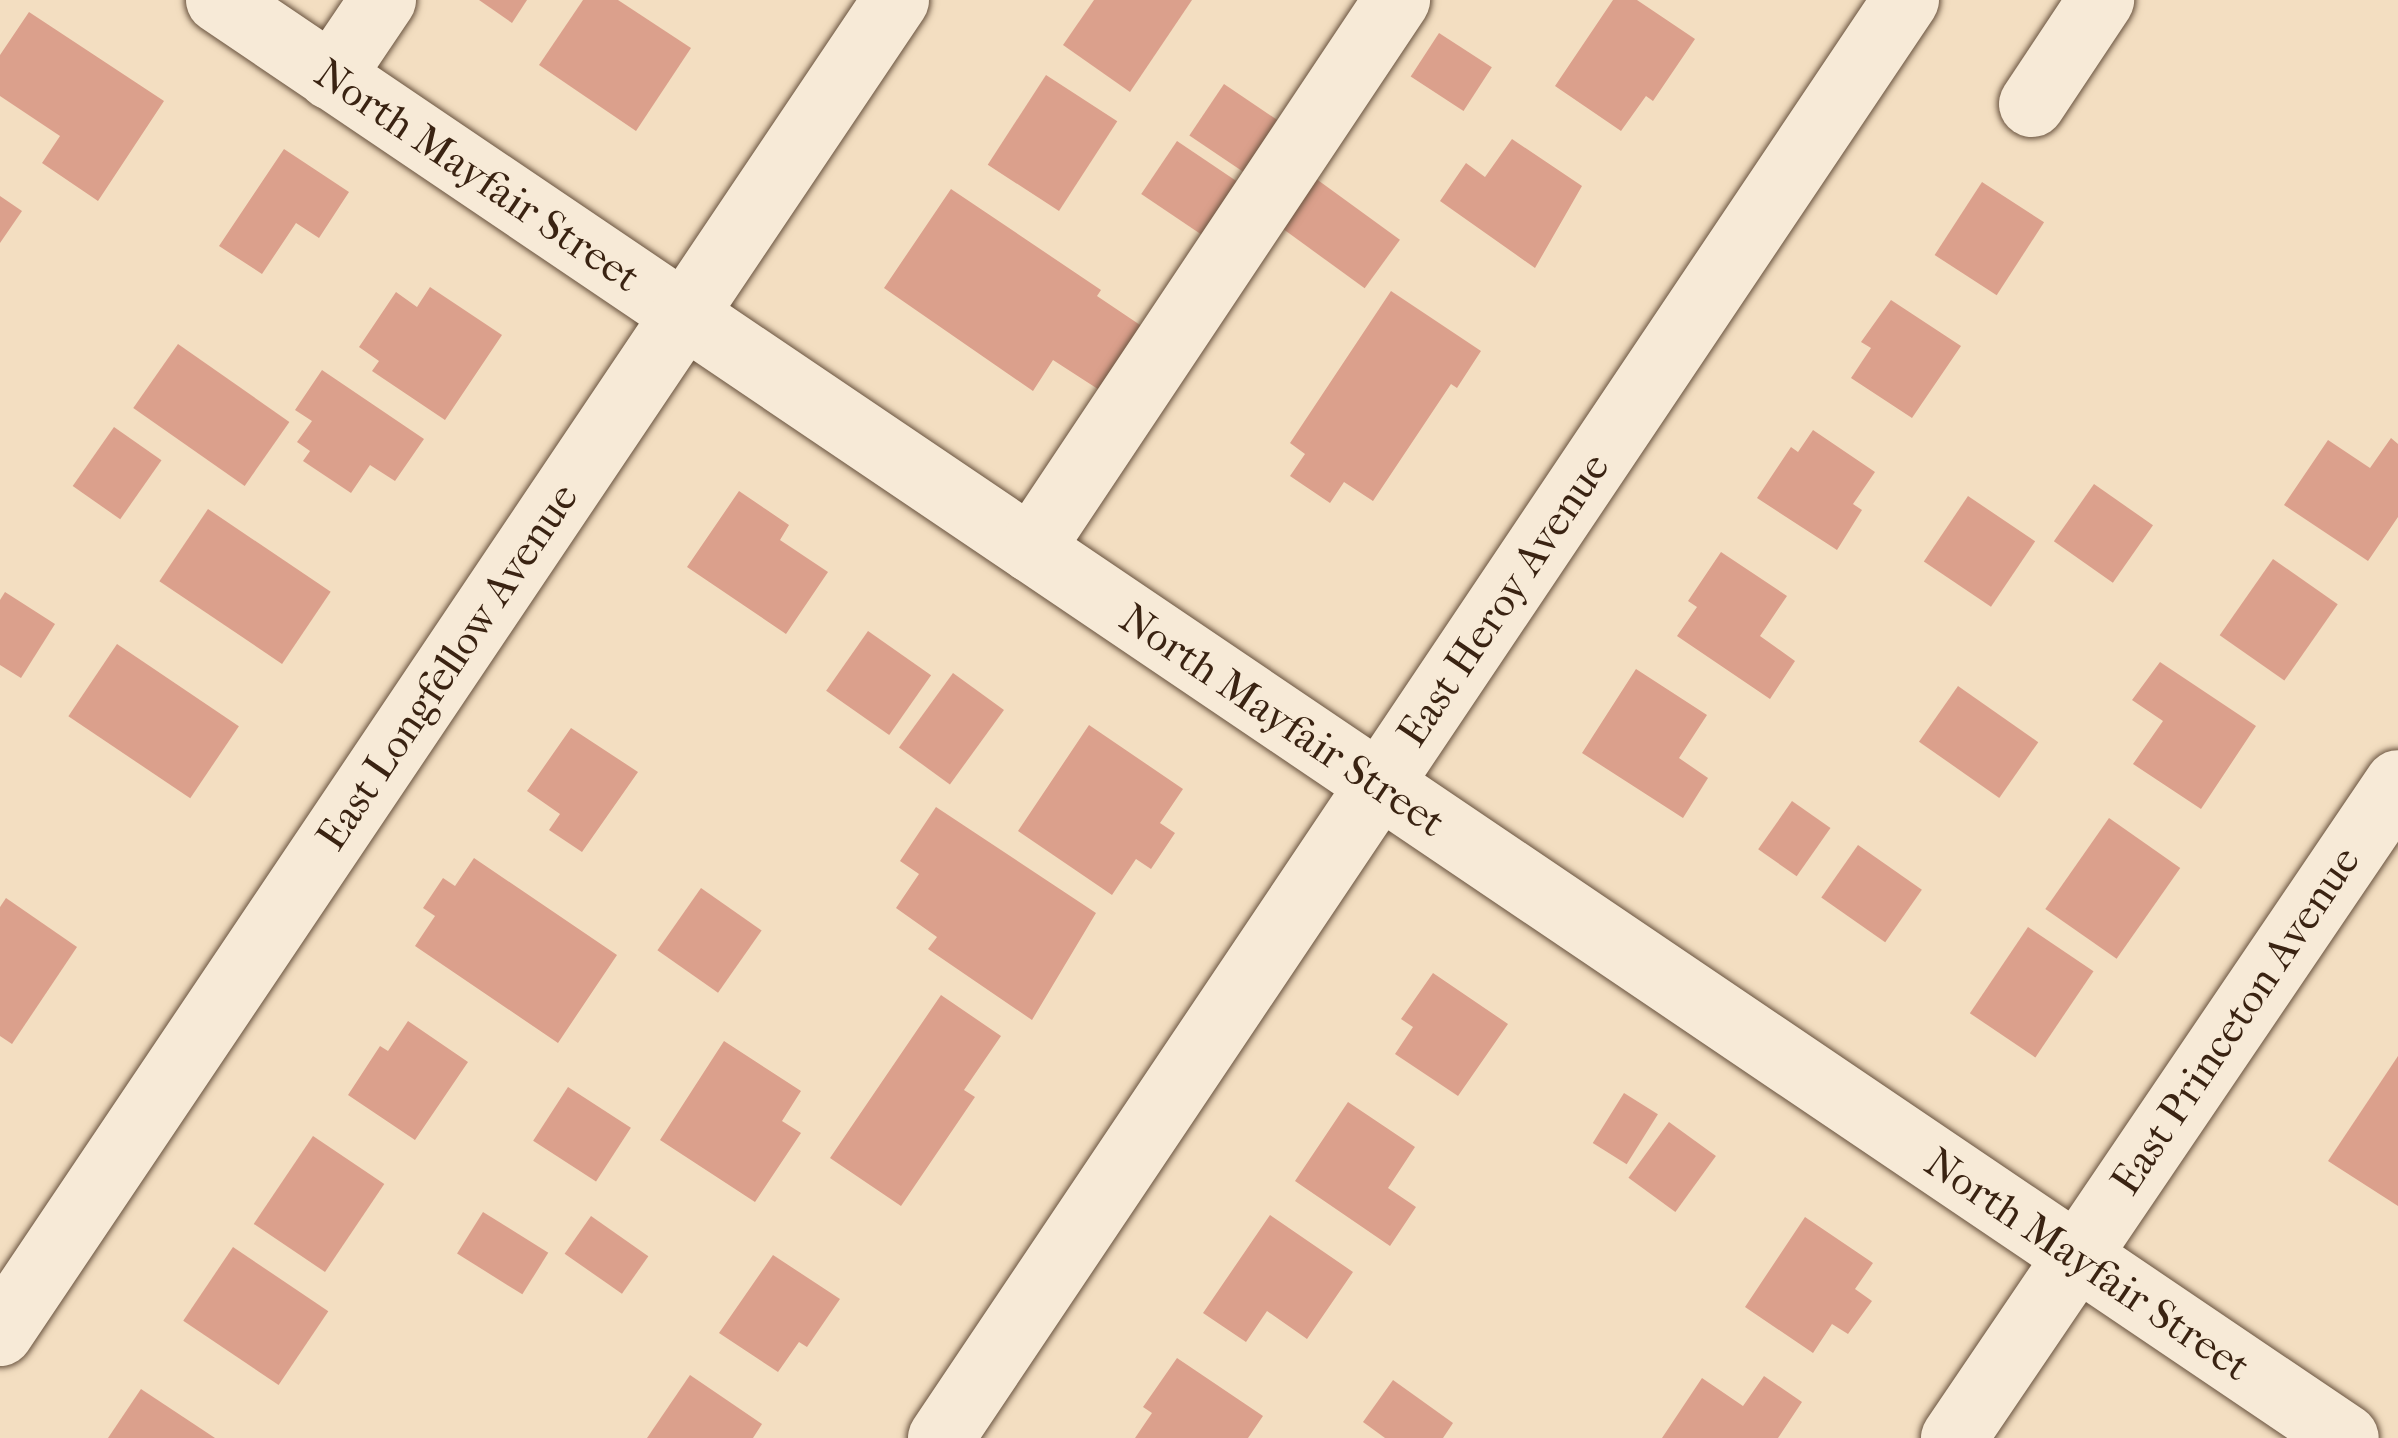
<!DOCTYPE html>
<html>
<head>
<meta charset="utf-8">
<style>
	body { margin:0 }
	#map { position:relative; width:2398px; height:1438px; overflow:hidden; background:#f3dec1; font-family:"IM FELL French Canon",serif }
	div>[style] { position:absolute }
	[style*='--x'] { left:calc(var(--x)*1px); top:calc(var(--y)*1px); width:calc(var(--w)*1px); rotate:calc(var(--a)*1deg) }
	.building>* { inset:0; background:#dba08c; transform-origin:0 0 }
	.roads { filter:drop-shadow(0 0 3px #68523e) drop-shadow(0 0 3px #68523e) }
	.minor>* { height:66px; margin:-33px; padding:0 33px; transform-origin:33px; border-radius:33px; background:#f7ead7 }
	span { translate:-50% -50%; white-space:nowrap; text-align:center; line-height:1.15; -webkit-text-stroke:9px #f7ead7; paint-order:stroke }
	.street-label { font-size:42px; color:#3a2312 }
</style>
</head>
<body>
<div id="map">
	<div class="building">
		<i style="clip-path:polygon(479px 0,527px 0,512px 23px)"></i>
		<i style="clip-path:polygon(583px 0,618px 0,691px 48px,636px 131px,539px 65px)"></i>
		<i style="clip-path:polygon(1094px 0,1192px 0,1130px 92px,1063px 45px)"></i>
		<i style="clip-path:polygon(1613px 0,1637px 0,1695px 39px,1653px 101px,1646px 96px,1621px 131px,1555px 86px)"></i>
		<i style="clip-path:polygon(29px 12px,164px 101px,98px 201px,42px 163px,60px 136px,0 96px,0 55px)"></i>
		<i style="left:1439px;top:33px;width:63px;height:52px;rotate:33deg"></i>
		<i style="left:1046px;top:75px;width:85px;height:107px;rotate:33deg"></i>
		<i style="left:1224px;top:84px;width:81px;height:62px;rotate:34deg"></i>
		<i style="clip-path:polygon(1512px 139px,1582px 186px,1535px 268px,1440px 201px,1466px 163px,1485px 177px)"></i>
		<i style="left:1177px;top:141px;width:85px;height:64px;rotate:34deg"></i>
		<i style="clip-path:polygon(284px 149px,349px 192px,319px 238px,296px 223px,262px 274px,219px 246px)"></i>
		<i style="left:1315px;top:178px;width:105px;height:60px;rotate:36deg"></i>
		<i style="left:1982px;top:182px;width:74px;height:87px;rotate:33deg"></i>
		<i style="clip-path:polygon(951px 189px,1101px 290px,1097px 296px,1149px 331px,1104px 393px,1053px 360px,1033px 391px,884px 288px)"></i>
		<i style="clip-path:polygon(0 196px,22px 211px,0 243px)"></i>
		<i style="clip-path:polygon(430px 287px,502px 335px,445px 420px,372px 371px,379px 361px,359px 347px,396px 292px,417px 307px)"></i>
		<i style="clip-path:polygon(1391px 291px,1481px 351px,1457px 388px,1451px 384px,1373px 501px,1344px 482px,1330px 503px,1290px 476px,1305px 454px,1290px 443px)"></i>
		<i style="clip-path:polygon(1891px 300px,1961px 346px,1912px 418px,1851px 378px,1871px 348px,1861px 342px)"></i>
		<i style="left:178px;top:344px;width:136px;height:78px;rotate:35deg"></i>
		<i style="clip-path:polygon(322px 370px,424px 439px,395px 481px,370px 465px,351px 493px,303px 461px,310px 451px,297px 442px,312px 421px,295px 410px)"></i>
		<i style="left:114px;top:427px;width:58px;height:72px;rotate:35deg"></i>
		<i style="clip-path:polygon(1813px 430px,1875px 472px,1853px 504px,1862px 510px,1837px 550px,1757px 498px,1791px 447px,1798px 452px)"></i>
		<i style="clip-path:polygon(2391px 438px,2398px 444px,2398px 517px,2368px 561px,2284px 505px,2328px 440px,2370px 468px)"></i>
		<i style="left:2094px;top:484px;width:72px;height:70px;rotate:35deg"></i>
		<i style="clip-path:polygon(739px 491px,789px 525px,780px 540px,828px 572px,786px 634px,687px 567px)"></i>
		<i style="left:1968px;top:496px;width:81px;height:79px;rotate:34deg"></i>
		<i style="left:208px;top:509px;width:148px;height:87px;rotate:34deg"></i>
		<i style="clip-path:polygon(1721px 552px,1787px 596px,1760px 636px,1795px 661px,1770px 699px,1677px 636px,1697px 607px,1688px 601px)"></i>
		<i style="left:2273px;top:559px;width:79px;height:93px;rotate:35deg"></i>
		<i style="clip-path:polygon(5px 592px,55px 624px,21px 678px,0 665px,0 600px)"></i>
		<i style="left:868px;top:631px;width:77px;height:73px;rotate:35deg"></i>
		<i style="left:117px;top:644px;width:147px;height:87px;rotate:34deg"></i>
		<i style="clip-path:polygon(2160px 662px,2256px 726px,2201px 809px,2133px 764px,2163px 721px,2132px 700px)"></i>
		<i style="clip-path:polygon(1636px 669px,1707px 715px,1679px 758px,1708px 778px,1683px 818px,1582px 753px)"></i>
		<i style="left:953px;top:673px;width:63px;height:92px;rotate:36deg"></i>
		<i style="left:1958px;top:686px;width:98px;height:68px;rotate:35deg"></i>
		<i style="clip-path:polygon(1089px 725px,1183px 789px,1160px 823px,1175px 833px,1151px 869px,1136px 859px,1112px 895px,1018px 831px)"></i>
		<i style="clip-path:polygon(571px 728px,638px 772px,582px 852px,549px 830px,560px 814px,527px 791px)"></i>
		<i style="left:1792px;top:801px;width:47px;height:59px;rotate:35deg"></i>
		<i style="clip-path:polygon(936px 807px,1096px 913px,1032px 1020px,928px 949px,937px 937px,896px 908px,919px 874px,900px 861px)"></i>
		<i style="left:2109px;top:818px;width:87px;height:111px;rotate:35deg"></i>
		<i style="left:1858px;top:845px;width:78px;height:64px;rotate:35deg"></i>
		<i style="clip-path:polygon(474px 858px,617px 955px,558px 1043px,415px 946px,435px 916px,423px 908px,443px 878px,455px 886px)"></i>
		<i style="left:701px;top:888px;width:74px;height:76px;rotate:35deg"></i>
		<i style="clip-path:polygon(6px 898px,77px 947px,12px 1044px,0 1036px,0 907px)"></i>
		<i style="left:2028px;top:927px;width:79px;height:104px;rotate:34deg"></i>
		<i style="clip-path:polygon(1433px 973px,1508px 1024px,1458px 1096px,1395px 1054px,1413px 1027px,1401px 1019px)"></i>
		<i style="clip-path:polygon(941px 995px,1001px 1036px,964px 1090px,975px 1097px,901px 1206px,830px 1158px)"></i>
		<i style="clip-path:polygon(408px 1021px,468px 1062px,415px 1140px,348px 1095px,380px 1046px,388px 1051px)"></i>
		<i style="clip-path:polygon(724px 1041px,801px 1091px,782px 1121px,801px 1133px,755px 1202px,660px 1140px)"></i>
		<i style="clip-path:polygon(2398px 1056px,2398px 1206px,2328px 1161px)"></i>
		<i style="left:568px;top:1087px;width:75px;height:64px;rotate:33deg"></i>
		<i style="left:1624px;top:1093px;width:40px;height:59px;rotate:32deg"></i>
		<i style="clip-path:polygon(1348px 1102px,1415px 1147px,1388px 1188px,1416px 1207px,1390px 1246px,1295px 1181px)"></i>
		<i style="left:1669px;top:1122px;width:58px;height:69px;rotate:36deg"></i>
		<i style="left:313px;top:1136px;width:86px;height:106px;rotate:34deg"></i>
		<i style="left:483px;top:1212px;width:77px;height:49px;rotate:32deg"></i>
		<i style="clip-path:polygon(1270px 1215px,1353px 1272px,1307px 1339px,1267px 1311px,1246px 1342px,1203px 1313px)"></i>
		<i style="left:591px;top:1216px;width:70px;height:46px;rotate:35deg"></i>
		<i style="clip-path:polygon(1805px 1217px,1873px 1263px,1855px 1289px,1872px 1301px,1848px 1334px,1832px 1324px,1813px 1353px,1745px 1307px)"></i>
		<i style="left:233px;top:1247px;width:115px;height:89px;rotate:34deg"></i>
		<i style="clip-path:polygon(773px 1255px,840px 1299px,807px 1347px,799px 1342px,778px 1372px,719px 1333px)"></i>
		<i style="clip-path:polygon(1177px 1358px,1263px 1416px,1248px 1438px,1135px 1438px,1152px 1413px,1143px 1407px)"></i>
		<i style="clip-path:polygon(690px 1375px,762px 1424px,753px 1438px,647px 1438px)"></i>
		<i style="clip-path:polygon(1764px 1376px,1802px 1402px,1778px 1438px,1662px 1438px,1702px 1378px,1743px 1406px)"></i>
		<i style="clip-path:polygon(1393px 1380px,1453px 1423px,1443px 1438px,1385px 1438px,1363px 1422px)"></i>
		<i style="clip-path:polygon(141px 1389px,215px 1438px,108px 1438px)"></i>
	</div>
	<div class="roads">
		<div class="minor">
			<i style="--x:219;--y:0;--w:2567;--a:34.06"></i>
			<i style="--x:331;--y:77;--w:93;--a:-56"></i>
			<i style="--x:2032;--y:104;--w:125;--a:-56.4"></i>
			<i style="--x:1031;--y:549;--w:660;--a:-56.31"></i>
			<i style="--x:0;--y:1333;--w:1606;--a:-56.09"></i>
			<i style="--x:941;--y:1438;--w:1732;--a:-56.14"></i>
			<i style="--x:1954;--y:1438;--w:791;--a:-55.87"></i>
		</div>
	</div>
	<div class="street-label">
		<span style="left:477px;top:176px;rotate:34deg">North Mayfair Street</span>
		<span style="left:1504px;top:600px;rotate:-56deg">East Heroy Avenue</span>
		<span style="left:448px;top:667px;rotate:-56deg">East Longfellow Avenue</span>
		<span style="left:1282px;top:721px;rotate:34deg">North Mayfair Street</span>
		<span style="left:2236px;top:1021px;rotate:-56deg">East Princeton Avenue</span>
		<span style="left:2087px;top:1265px;rotate:34deg">North Mayfair Street</span>
	</div>
</div>
</body>
</html>
